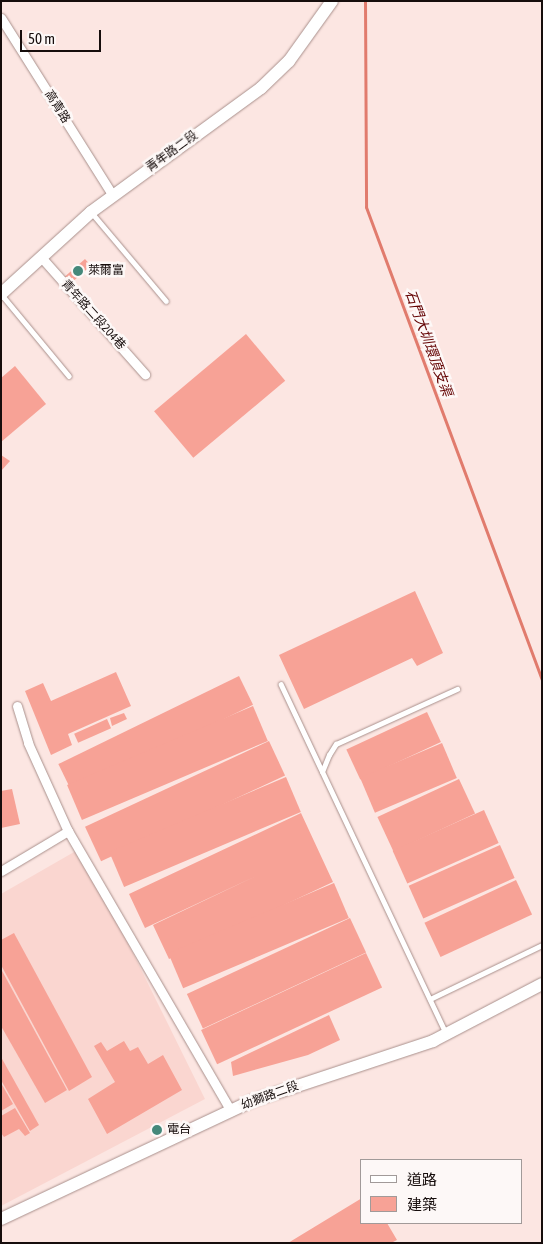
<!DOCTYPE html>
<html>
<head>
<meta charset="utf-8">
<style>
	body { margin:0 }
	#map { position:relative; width:543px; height:1244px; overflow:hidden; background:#fce6e2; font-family:"Asap Condensed","Noto Sans TC",sans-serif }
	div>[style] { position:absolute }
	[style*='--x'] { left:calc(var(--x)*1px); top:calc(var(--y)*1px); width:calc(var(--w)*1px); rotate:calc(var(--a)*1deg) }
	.built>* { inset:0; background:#fad6d0 }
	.stream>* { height:3px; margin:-1.5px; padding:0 1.5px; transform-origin:1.5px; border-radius:1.5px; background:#e17b6d }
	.building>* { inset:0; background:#f7a296; transform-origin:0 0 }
	.roads { filter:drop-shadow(0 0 1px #a9908c) drop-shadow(0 0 1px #a9908c) }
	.lane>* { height:4.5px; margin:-2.25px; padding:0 2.25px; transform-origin:2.25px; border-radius:2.25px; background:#fff }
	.street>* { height:9px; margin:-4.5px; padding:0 4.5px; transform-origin:4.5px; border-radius:4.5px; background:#fff }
	.secondary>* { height:12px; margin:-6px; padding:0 6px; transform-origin:6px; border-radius:6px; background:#fff }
	.dots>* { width:14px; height:14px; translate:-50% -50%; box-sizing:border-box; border:2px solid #fdf8f7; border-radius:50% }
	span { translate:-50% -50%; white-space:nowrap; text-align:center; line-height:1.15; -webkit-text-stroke:5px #fdf8f7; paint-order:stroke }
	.street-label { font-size:12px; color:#160d0c }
	.poi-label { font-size:12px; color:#160d0c }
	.left { translate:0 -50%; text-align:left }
	.water-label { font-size:14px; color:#630202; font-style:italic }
	.frame { position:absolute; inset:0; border:2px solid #160d0c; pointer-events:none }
	.legend { position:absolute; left:360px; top:1159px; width:162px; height:65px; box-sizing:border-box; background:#fdf8f7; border:1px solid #a19a99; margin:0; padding:6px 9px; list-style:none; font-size:15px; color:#160d0c }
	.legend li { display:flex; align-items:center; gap:10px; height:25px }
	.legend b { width:25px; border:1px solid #a19a99 }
	.scale { position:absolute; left:20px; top:30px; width:81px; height:22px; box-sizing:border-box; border:2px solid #160d0c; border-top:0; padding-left:6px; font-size:15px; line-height:18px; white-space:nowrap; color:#160d0c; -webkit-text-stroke:4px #fdf8f7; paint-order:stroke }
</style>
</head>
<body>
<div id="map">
	<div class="built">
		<i style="clip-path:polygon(81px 848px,205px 1099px,1px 1206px,1px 894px)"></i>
	</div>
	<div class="stream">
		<i style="--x:365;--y:1;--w:206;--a:89.7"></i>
		<i style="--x:366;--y:207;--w:505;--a:69.59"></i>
	</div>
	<div class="building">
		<i style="left:85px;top:259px;width:9px;height:27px;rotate:49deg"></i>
		<i style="left:246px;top:334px;width:61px;height:120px;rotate:50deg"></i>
		<i style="clip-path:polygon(15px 366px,46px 404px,1px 442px,1px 378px)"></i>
		<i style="clip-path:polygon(1px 455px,10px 461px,1px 471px)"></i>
		<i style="clip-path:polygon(415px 591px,443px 653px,417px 666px,412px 658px,304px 709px,279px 655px)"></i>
		<i style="clip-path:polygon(116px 672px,131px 706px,68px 734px,72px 745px,51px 755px,25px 691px,43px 683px,51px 701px)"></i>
		<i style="left:239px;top:676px;width:32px;height:201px;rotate:64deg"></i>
		<i style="left:253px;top:706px;width:38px;height:202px;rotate:67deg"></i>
		<i style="left:427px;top:712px;width:33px;height:89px;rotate:65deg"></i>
		<i style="clip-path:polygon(124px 713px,127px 719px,112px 726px,110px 718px)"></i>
		<i style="left:107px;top:719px;width:10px;height:36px;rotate:66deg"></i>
		<i style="left:269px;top:741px;width:38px;height:203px;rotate:65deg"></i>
		<i style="left:442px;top:743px;width:38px;height:89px;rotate:67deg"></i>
		<i style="left:286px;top:777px;width:38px;height:192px;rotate:67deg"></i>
		<i style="left:459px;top:779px;width:38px;height:90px;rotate:65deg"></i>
		<i style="clip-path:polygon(12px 789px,20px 824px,1px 828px,1px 791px)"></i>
		<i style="left:484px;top:810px;width:36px;height:100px;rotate:66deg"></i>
		<i style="clip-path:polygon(301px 813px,333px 882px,169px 959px,153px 925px,258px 875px,145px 928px,129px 894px)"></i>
		<i style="left:500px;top:845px;width:36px;height:100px;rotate:66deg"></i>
		<i style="left:516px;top:880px;width:38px;height:101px;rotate:65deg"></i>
		<i style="left:334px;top:883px;width:38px;height:180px;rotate:67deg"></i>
		<i style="left:350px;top:918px;width:38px;height:180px;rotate:65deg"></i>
		<i style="clip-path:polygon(14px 933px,92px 1077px,69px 1091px,1px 965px,1px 940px)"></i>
		<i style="left:366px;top:953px;width:38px;height:182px;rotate:65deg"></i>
		<i style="clip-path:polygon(1px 969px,67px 1090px,45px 1103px,1px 1026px)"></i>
		<i style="clip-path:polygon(329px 1015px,340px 1040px,308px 1055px,233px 1076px,231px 1062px)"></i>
		<i style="clip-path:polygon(124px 1041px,130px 1051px,138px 1047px,148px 1064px,163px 1055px,182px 1090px,107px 1134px,88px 1099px,115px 1082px,94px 1046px,101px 1042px,107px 1051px)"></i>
		<i style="clip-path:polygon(1px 1057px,39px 1125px,30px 1131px,1px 1080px)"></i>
		<i style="clip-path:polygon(1px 1083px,13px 1104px,1px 1111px)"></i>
		<i style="clip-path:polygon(15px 1108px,30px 1133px,25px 1136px,19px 1129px,4px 1137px,1px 1133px,1px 1116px)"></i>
		<i style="clip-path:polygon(362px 1198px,362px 1223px,387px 1223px,397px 1240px,391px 1243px,288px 1243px)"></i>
	</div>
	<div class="roads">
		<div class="lane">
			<i style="--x:92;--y:213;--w:115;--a:49.9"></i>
			<i style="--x:2;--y:295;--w:105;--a:50.4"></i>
			<i style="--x:281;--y:684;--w:386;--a:64.7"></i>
			<i style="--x:322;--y:772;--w:18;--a:-68"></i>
			<i style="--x:329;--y:755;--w:13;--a:-58"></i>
			<i style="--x:336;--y:744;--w:133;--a:-24.4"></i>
			<i style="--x:430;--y:999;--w:124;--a:-25.7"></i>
		</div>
		<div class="street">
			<i style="--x:1;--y:18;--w:210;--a:57.8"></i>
			<i style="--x:41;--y:257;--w:157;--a:48.4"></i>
			<i style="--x:17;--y:706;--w:39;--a:73"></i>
			<i style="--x:28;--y:743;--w:97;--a:65.6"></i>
			<i style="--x:68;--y:831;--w:324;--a:59.8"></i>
			<i style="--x:1;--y:871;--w:78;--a:-30.8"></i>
		</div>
		<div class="secondary">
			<i style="--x:1;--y:294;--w:122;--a:-42.3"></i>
			<i style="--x:91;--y:212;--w:210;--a:-36.1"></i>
			<i style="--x:261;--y:88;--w:39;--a:-44"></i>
			<i style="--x:289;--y:61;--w:74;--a:-54.4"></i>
			<i style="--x:1;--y:1219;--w:277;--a:-25.2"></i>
			<i style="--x:252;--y:1101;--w:191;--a:-18.3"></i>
			<i style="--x:433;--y:1041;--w:123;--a:-27.6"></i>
		</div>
	</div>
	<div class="dots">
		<i style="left:78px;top:271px;background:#45887a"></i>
		<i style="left:157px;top:1130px;background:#45887a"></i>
	</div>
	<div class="street-label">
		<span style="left:57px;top:107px;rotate:58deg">高青路</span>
		<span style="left:172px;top:152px;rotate:-36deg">青年路二段</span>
		<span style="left:93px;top:315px;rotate:48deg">青年路二段204巷</span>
		<span style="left:270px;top:1096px;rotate:-20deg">幼獅路二段</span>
	</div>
	<div class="poi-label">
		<span class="left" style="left:88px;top:271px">萊爾富</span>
		<span class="left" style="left:167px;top:1130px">電台</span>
	</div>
	<div class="water-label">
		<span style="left:429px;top:343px;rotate:70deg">石門大圳環頂支渠</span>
	</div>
	<div class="frame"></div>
	<ul class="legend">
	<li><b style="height:6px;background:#fff"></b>道路</li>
	<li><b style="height:14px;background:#f7a296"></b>建築</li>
	</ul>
	<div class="scale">50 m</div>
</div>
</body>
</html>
